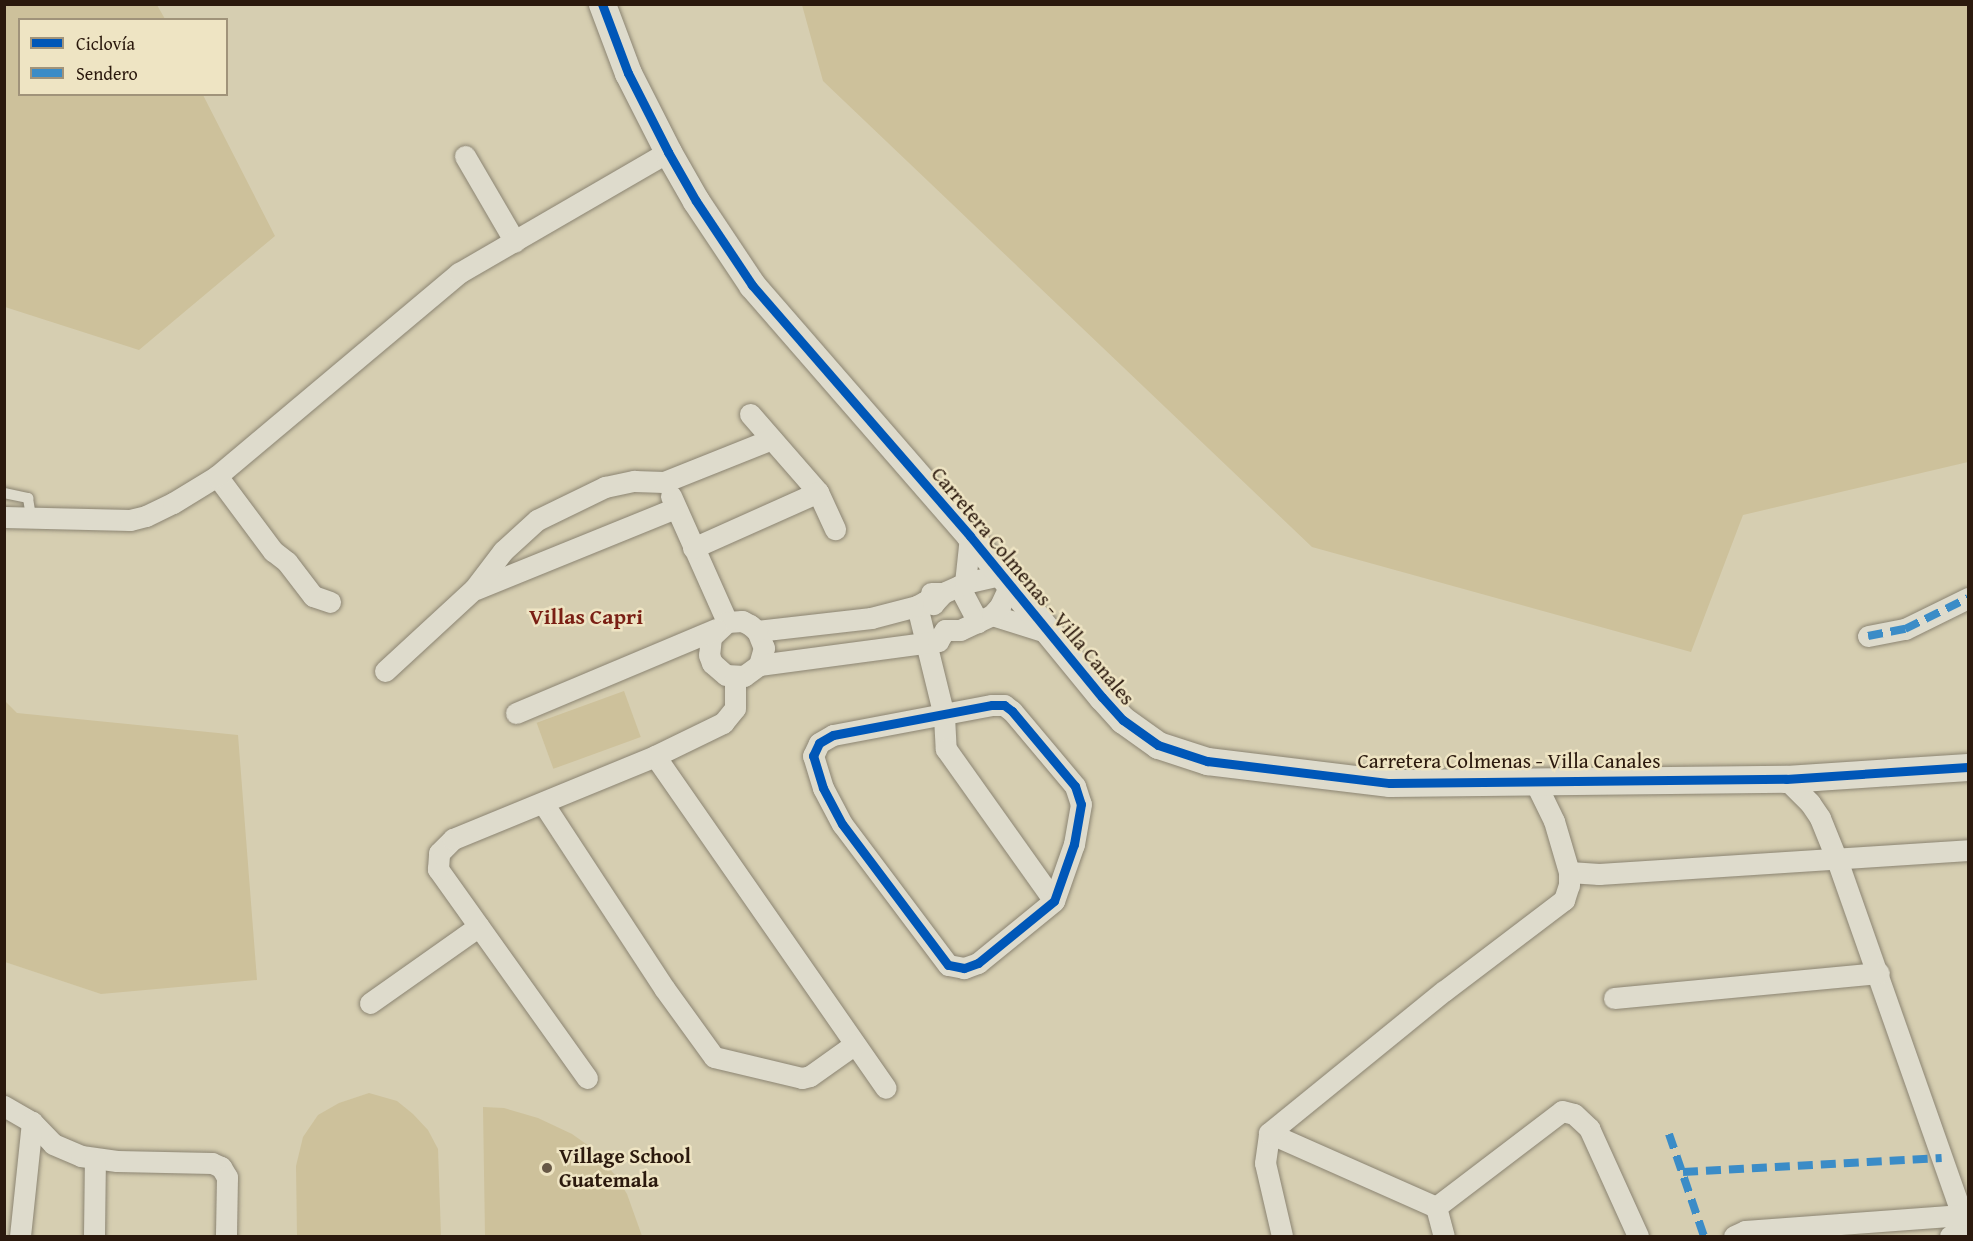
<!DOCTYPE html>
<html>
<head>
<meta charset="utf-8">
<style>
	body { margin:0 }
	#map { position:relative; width:1973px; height:1241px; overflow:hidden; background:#d6ceb1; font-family:"Gentium Book Plus",serif }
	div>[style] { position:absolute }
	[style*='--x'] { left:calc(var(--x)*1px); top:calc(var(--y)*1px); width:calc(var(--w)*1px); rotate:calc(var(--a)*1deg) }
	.green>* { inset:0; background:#cdc19b; transform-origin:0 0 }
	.roads { filter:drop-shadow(0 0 2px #8b8472) drop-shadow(0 0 2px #8b8472) }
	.service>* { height:10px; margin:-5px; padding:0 5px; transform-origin:5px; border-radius:5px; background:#dedbcc }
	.minor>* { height:21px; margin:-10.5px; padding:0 10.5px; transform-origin:10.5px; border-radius:10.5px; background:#dedbcc }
	.tertiary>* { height:27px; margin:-13.5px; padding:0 13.5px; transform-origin:13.5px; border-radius:13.5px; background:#dedbcc }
	.quiet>* { height:8px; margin-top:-4px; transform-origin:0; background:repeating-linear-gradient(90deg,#3b8cc7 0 15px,transparent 0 23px) }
	.cycleway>* { height:9px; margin:-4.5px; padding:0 4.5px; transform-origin:4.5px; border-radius:4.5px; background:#0057b8 }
	.dots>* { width:16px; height:16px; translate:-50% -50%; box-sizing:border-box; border:3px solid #eee4c3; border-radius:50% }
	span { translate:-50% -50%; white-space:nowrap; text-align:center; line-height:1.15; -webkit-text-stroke:5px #eee4c3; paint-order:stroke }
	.street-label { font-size:21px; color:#2b190d }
	.poi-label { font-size:21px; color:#2b190d; font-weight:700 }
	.left { translate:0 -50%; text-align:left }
	.neighbourhood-label { font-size:22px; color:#7a1f14; font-weight:700 }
	.frame { position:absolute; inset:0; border:6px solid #2b190d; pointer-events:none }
	.legend { position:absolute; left:18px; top:18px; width:210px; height:78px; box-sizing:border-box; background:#eee4c3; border:2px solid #a0937a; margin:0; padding:8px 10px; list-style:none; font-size:18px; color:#2b190d }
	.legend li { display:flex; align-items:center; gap:12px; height:30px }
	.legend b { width:30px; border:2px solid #a0937a }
</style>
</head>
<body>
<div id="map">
	<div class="green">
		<i style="clip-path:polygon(5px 4px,157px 5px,165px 19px,20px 20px,20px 94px,203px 95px,275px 236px,139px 350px,5px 307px)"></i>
		<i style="clip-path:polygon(802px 5px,1968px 5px,1968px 462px,1743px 515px,1691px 652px,1312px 547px,823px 81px)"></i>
		<i style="left:624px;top:691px;width:49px;height:93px;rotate:70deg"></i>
		<i style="clip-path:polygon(5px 701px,17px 713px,238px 735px,257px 980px,101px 994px,5px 962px)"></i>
		<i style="clip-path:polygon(369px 1093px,397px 1101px,413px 1114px,428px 1130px,438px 1149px,441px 1236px,297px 1236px,296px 1166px,303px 1137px,318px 1115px,339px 1103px)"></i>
		<i style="clip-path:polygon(483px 1107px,504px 1108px,538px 1118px,572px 1134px,589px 1146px,616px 1176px,627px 1194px,642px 1236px,485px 1236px)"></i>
	</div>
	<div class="roads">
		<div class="service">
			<i style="--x:4;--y:493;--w:25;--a:12"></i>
			<i style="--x:28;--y:498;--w:20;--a:81"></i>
		</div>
		<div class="minor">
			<i style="--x:465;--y:156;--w:99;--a:59.8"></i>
			<i style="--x:750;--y:414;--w:103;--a:48.9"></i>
			<i style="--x:818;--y:492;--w:41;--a:65.3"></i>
			<i style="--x:217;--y:476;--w:94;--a:53.3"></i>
			<i style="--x:273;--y:551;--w:18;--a:38"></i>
			<i style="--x:287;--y:562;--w:43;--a:52.6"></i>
			<i style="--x:313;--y:596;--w:18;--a:19"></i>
			<i style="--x:671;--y:496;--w:138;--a:66"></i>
			<i style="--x:4;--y:517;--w:126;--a:1.4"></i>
			<i style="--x:130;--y:520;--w:16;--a:-14"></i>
			<i style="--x:146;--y:516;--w:30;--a:-26"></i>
			<i style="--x:173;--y:503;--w:52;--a:-31.5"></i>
			<i style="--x:217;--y:476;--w:316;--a:-40"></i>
			<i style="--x:459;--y:273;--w:241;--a:-30.1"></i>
			<i style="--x:693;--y:548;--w:137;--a:-24.1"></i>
			<i style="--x:965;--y:583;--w:37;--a:-13"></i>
			<i style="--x:959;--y:586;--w:41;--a:62.2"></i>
			<i style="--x:476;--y:589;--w:215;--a:-22.1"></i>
			<i style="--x:931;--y:593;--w:12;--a:0"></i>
			<i style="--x:943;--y:593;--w:24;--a:-24"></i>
			<i style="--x:965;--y:583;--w:47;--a:-83.9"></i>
			<i style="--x:917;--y:606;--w:113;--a:76.2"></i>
			<i style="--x:944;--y:716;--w:33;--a:87"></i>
			<i style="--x:946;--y:749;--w:186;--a:54.6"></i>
			<i style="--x:992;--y:615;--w:60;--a:17.5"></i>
			<i style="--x:757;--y:631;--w:115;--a:-6.5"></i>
			<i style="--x:871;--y:618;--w:48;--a:-14.6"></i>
			<i style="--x:917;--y:606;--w:10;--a:-29"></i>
			<i style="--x:926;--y:601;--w:8;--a:23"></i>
			<i style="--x:933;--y:604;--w:15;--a:-48"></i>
			<i style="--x:1868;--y:636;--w:38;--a:-11"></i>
			<i style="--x:1905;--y:629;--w:70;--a:-26.2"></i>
			<i style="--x:759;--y:665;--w:18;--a:-74"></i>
			<i style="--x:764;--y:648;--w:18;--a:-112"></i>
			<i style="--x:757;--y:631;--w:9;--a:-139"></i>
			<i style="--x:750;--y:625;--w:9;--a:-153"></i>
			<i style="--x:742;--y:621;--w:15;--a:176"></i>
			<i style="--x:727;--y:622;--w:22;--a:137"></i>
			<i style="--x:711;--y:637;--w:18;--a:96"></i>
			<i style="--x:709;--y:655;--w:9;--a:69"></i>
			<i style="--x:712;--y:663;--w:18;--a:41"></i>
			<i style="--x:726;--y:675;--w:18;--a:3"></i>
			<i style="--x:744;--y:676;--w:19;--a:-36"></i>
			<i style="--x:759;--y:665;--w:181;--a:-7.6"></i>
			<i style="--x:938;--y:641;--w:13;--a:-58"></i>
			<i style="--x:945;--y:630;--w:15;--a:0"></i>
			<i style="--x:960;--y:630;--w:35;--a:-25"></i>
			<i style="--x:992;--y:615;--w:12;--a:-48"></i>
			<i style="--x:1000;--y:606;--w:23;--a:-65"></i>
			<i style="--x:385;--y:671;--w:121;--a:-42.7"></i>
			<i style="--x:474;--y:589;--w:48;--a:-52.7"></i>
			<i style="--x:503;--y:551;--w:46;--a:-42.4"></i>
			<i style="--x:537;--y:520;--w:76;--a:-25.9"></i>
			<i style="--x:605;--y:487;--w:30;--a:-12"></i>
			<i style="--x:634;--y:481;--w:30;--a:2"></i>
			<i style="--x:664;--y:482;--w:116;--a:-21.7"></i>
			<i style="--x:992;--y:705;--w:12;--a:0"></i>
			<i style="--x:1004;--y:705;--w:10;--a:37"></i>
			<i style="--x:1012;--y:711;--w:98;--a:50"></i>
			<i style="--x:1075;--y:786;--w:19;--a:72"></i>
			<i style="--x:1081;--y:804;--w:41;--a:99.9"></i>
			<i style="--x:1074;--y:844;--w:60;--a:109.3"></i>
			<i style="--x:1054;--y:901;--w:98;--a:140.8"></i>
			<i style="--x:978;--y:963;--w:15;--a:160"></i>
			<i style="--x:964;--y:968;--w:16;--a:-169"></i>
			<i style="--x:948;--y:965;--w:176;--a:-126.9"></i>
			<i style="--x:842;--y:824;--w:41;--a:-117.8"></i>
			<i style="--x:823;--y:788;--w:34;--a:-107"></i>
			<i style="--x:813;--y:756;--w:14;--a:-65"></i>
			<i style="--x:819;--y:743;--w:16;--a:-30"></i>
			<i style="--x:833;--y:735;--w:162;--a:-10.7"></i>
			<i style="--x:516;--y:713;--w:217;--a:-22.8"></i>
			<i style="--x:655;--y:756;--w:404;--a:55.2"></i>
			<i style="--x:1786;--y:779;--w:34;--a:45"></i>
			<i style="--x:1810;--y:803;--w:18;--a:56"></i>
			<i style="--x:1820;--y:818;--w:45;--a:68"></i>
			<i style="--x:1837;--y:860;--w:394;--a:70.6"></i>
			<i style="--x:543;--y:803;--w:221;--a:56.8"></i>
			<i style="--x:664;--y:988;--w:85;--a:54.1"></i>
			<i style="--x:714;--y:1057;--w:90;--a:13.4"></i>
			<i style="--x:802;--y:1078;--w:8;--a:-14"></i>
			<i style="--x:810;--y:1076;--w:55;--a:-35.4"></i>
			<i style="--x:1569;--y:872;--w:30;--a:4"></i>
			<i style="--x:1599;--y:874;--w:370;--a:-3.7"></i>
			<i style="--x:1614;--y:998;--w:266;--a:-5.4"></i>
			<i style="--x:370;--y:1003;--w:133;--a:-35.2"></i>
			<i style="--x:587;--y:1078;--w:257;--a:-125.5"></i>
			<i style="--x:438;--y:869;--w:16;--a:-86"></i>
			<i style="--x:439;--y:853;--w:20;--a:-45"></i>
			<i style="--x:453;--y:839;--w:218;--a:-22.3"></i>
			<i style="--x:655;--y:756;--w:76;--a:-25.9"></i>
			<i style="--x:723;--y:723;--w:19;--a:-51"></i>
			<i style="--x:735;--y:708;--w:31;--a:-90"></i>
			<i style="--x:4;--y:1106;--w:32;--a:30"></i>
			<i style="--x:32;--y:1122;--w:30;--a:46"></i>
			<i style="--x:53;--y:1144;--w:30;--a:23"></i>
			<i style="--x:81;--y:1156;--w:36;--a:8"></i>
			<i style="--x:117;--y:1161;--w:95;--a:1.2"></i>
			<i style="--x:212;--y:1163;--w:10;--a:24"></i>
			<i style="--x:221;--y:1167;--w:12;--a:59"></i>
			<i style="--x:227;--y:1177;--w:59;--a:91"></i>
			<i style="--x:1269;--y:1133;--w:183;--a:23.9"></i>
			<i style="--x:1436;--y:1207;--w:158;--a:-37.3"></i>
			<i style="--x:1562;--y:1111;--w:12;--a:14"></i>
			<i style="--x:1574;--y:1114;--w:21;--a:43"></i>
			<i style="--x:1589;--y:1128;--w:119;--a:65.6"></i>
			<i style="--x:1436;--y:1207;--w:30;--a:75"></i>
			<i style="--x:20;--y:1236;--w:115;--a:-84"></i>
			<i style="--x:94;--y:1236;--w:77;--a:-89.3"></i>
			<i style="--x:1282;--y:1236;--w:75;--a:-103.1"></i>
			<i style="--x:1265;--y:1163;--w:30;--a:-82"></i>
			<i style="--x:1269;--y:1133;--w:225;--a:-39.1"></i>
			<i style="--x:1444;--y:991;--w:151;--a:-37.2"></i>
			<i style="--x:1564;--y:900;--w:16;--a:-72"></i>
			<i style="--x:1569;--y:885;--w:13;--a:-90"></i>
			<i style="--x:1569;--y:872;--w:53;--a:-106.4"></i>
			<i style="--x:1554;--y:821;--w:46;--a:-116"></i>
			<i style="--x:1734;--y:1236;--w:12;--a:-24"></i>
			<i style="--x:1745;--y:1231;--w:218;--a:-4.2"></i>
			<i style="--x:1950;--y:1236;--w:18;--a:-3"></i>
		</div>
		<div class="tertiary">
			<i style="--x:602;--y:4;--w:74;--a:69.4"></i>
			<i style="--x:628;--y:73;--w:89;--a:63.1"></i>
			<i style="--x:668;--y:152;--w:56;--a:60.3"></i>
			<i style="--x:696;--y:201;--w:101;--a:56.3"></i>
			<i style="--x:752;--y:285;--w:332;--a:49"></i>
			<i style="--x:970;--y:536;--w:208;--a:50.7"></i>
			<i style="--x:1102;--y:697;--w:31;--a:48"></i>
			<i style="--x:1123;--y:720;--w:43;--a:35.5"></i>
			<i style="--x:1158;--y:745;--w:52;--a:18.1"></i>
			<i style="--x:1207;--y:761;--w:184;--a:6.9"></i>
			<i style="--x:1390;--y:783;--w:396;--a:-0.6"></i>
			<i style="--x:1786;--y:779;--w:182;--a:-3.8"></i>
		</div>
	</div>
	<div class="quiet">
		<i style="--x:1868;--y:636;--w:38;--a:-11"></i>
		<i style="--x:1905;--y:629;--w:70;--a:-26.2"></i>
		<i style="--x:1669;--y:1134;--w:108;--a:71.1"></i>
		<i style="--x:1683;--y:1172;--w:259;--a:-3.1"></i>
	</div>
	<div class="cycleway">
		<i style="--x:602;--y:4;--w:74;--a:69.4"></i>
		<i style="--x:628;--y:73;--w:89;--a:63.1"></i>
		<i style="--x:668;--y:152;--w:56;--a:60.3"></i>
		<i style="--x:696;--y:201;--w:101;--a:56.3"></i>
		<i style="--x:752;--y:285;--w:332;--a:49"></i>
		<i style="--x:970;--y:536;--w:208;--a:50.7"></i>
		<i style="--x:1102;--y:697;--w:31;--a:48"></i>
		<i style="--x:1123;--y:720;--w:43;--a:35.5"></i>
		<i style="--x:1158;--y:745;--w:52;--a:18.1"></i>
		<i style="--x:1207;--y:761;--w:184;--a:6.9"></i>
		<i style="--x:1390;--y:783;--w:396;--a:-0.6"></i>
		<i style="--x:1786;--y:779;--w:182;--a:-3.8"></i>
		<i style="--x:992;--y:705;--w:12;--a:0"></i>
		<i style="--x:1004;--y:705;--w:10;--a:37"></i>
		<i style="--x:1012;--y:711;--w:98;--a:50"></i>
		<i style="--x:1075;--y:786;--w:19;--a:72"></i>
		<i style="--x:1081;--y:804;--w:41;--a:99.9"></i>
		<i style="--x:1074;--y:844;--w:60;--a:109.3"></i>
		<i style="--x:1054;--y:901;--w:98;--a:140.8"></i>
		<i style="--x:978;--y:963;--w:15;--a:160"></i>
		<i style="--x:964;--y:968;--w:16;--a:-169"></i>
		<i style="--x:948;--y:965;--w:176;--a:-126.9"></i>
		<i style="--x:842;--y:824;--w:41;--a:-117.8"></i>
		<i style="--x:823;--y:788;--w:34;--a:-107"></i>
		<i style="--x:813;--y:756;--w:14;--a:-65"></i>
		<i style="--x:819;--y:743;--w:16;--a:-30"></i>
		<i style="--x:833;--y:735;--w:162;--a:-10.7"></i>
	</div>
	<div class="dots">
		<i style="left:547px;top:1168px;background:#675846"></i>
	</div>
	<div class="street-label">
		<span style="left:1033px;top:586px;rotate:50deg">Carretera Colmenas - Villa Canales</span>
		<span style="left:1509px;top:761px">Carretera Colmenas - Villa Canales</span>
	</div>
	<div class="poi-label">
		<span class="left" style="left:559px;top:1168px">Village School<br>Guatemala</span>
	</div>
	<div class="neighbourhood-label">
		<span style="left:586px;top:617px">Villas Capri</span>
	</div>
	<div class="frame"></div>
	<ul class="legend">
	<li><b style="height:8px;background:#0057b8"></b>Ciclovía</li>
	<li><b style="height:8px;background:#3b8cc7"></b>Sendero</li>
	</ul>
</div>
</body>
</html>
